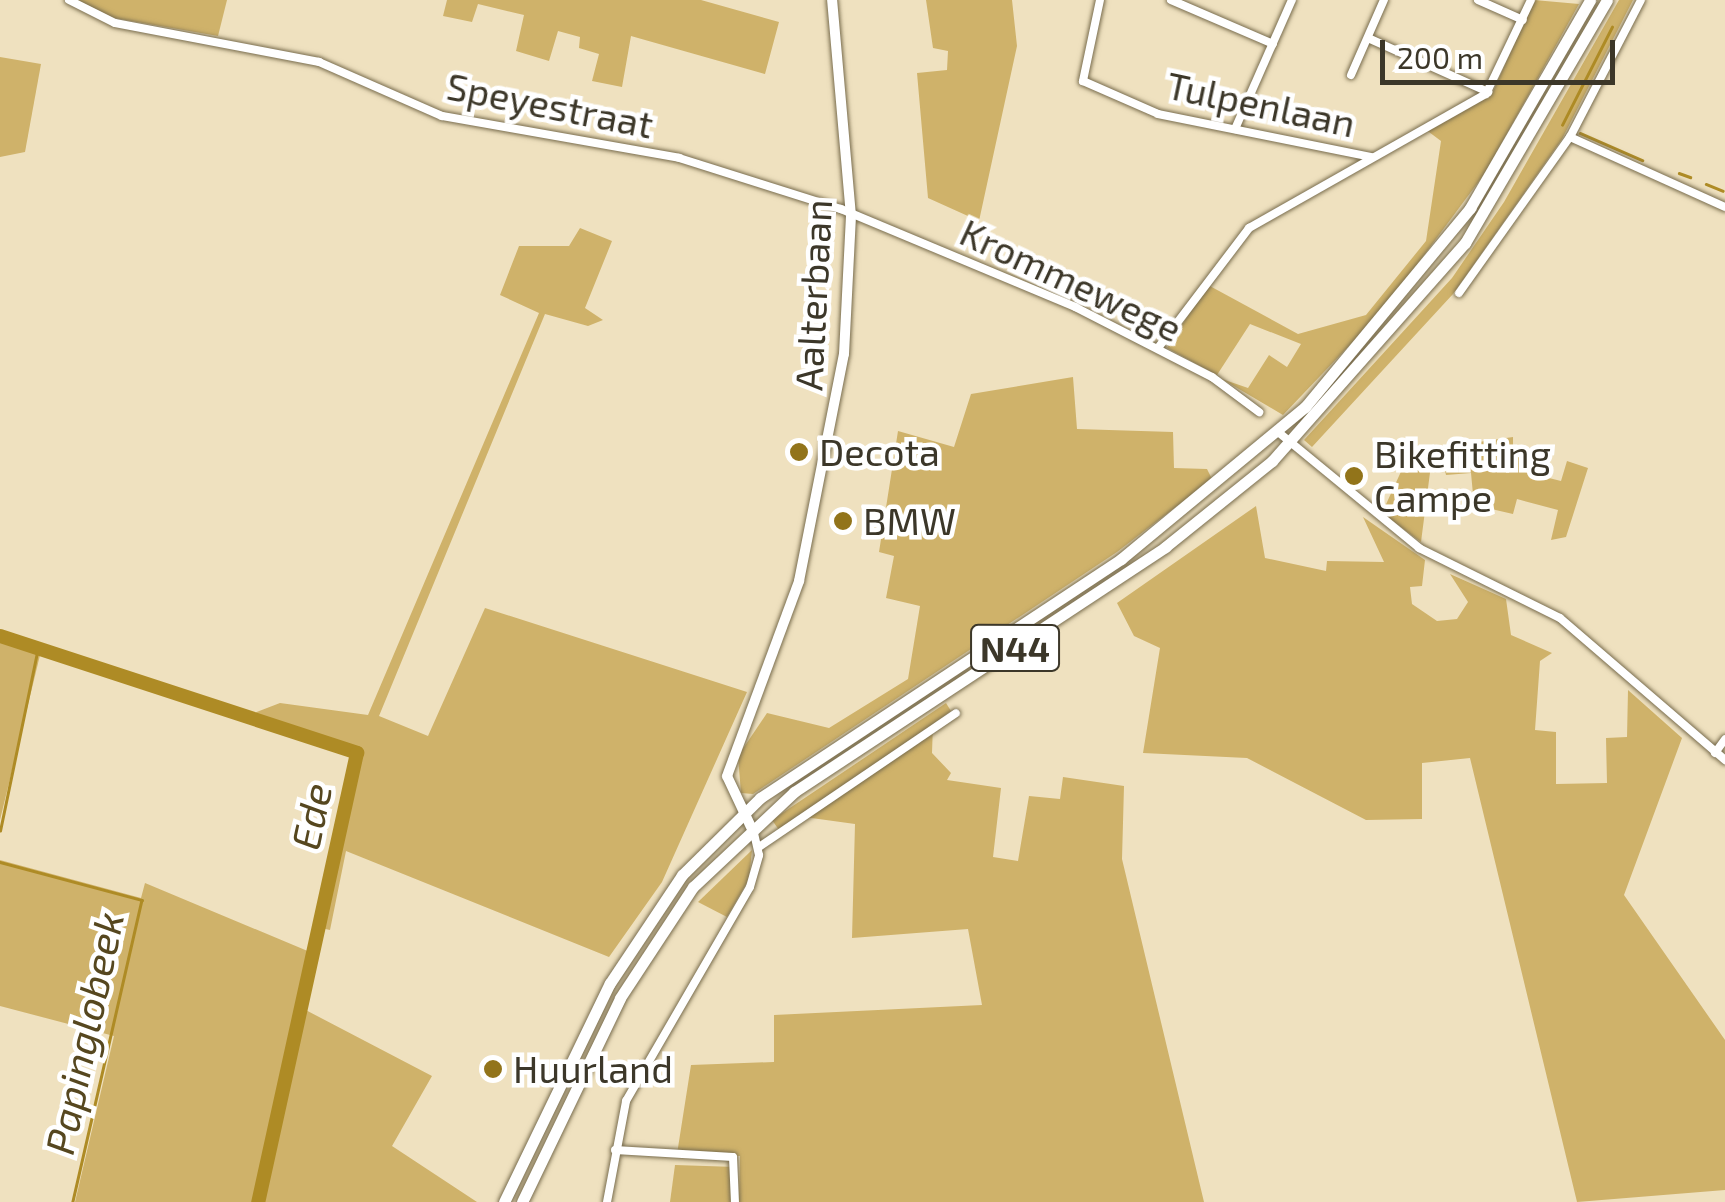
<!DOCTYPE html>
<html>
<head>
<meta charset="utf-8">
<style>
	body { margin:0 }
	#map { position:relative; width:1725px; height:1202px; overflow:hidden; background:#efe1bf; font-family:"Exo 2",sans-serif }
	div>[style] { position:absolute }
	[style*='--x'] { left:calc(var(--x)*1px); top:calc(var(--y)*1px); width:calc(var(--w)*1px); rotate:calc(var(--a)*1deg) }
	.green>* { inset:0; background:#cfb26a }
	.stream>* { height:2.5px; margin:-1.25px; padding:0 1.25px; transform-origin:1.25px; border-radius:1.25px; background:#ae8b25 }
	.river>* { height:14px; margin:-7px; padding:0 7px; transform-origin:7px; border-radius:7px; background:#ae8b25 }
	.roads { filter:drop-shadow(0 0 2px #786c4d) drop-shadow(0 0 2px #786c4d) }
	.minor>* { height:8px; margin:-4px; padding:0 4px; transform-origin:4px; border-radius:4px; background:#fff }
	.major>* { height:10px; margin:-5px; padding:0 5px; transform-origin:5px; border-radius:5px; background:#fff }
	.highway>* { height:11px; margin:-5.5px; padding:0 5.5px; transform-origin:5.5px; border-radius:5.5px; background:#fff }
	.dots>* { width:28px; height:28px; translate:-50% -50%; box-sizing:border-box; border:5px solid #fff; border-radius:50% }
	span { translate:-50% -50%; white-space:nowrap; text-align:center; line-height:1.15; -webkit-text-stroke:9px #fff; paint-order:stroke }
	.shield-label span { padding:2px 8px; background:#fff; border:2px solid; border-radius:8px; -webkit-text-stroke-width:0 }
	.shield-label { font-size:35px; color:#3c3729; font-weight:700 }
	.street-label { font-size:38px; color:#3c3729 }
	.poi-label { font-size:38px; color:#3c3729 }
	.left { translate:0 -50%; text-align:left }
	.water-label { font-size:40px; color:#56471f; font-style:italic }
	.scale { position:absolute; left:1380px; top:40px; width:235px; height:45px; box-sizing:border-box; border:5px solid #3c3729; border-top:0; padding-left:12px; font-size:30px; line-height:35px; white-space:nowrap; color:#3c3729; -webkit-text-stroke:8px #fff; paint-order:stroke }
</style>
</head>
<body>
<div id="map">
	<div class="green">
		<i style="clip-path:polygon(76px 0,227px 0,218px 36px,114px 18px)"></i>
		<i style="clip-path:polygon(447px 0,701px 0,779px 22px,765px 74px,631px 36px,622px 87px,592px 81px,599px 54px,579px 48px,580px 37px,558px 31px,549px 61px,516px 51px,524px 15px,478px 4px,472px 22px,443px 16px)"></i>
		<i style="clip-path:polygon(926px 0,1012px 0,1017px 46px,979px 221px,928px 198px,917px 73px,947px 70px,948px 51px,933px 48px)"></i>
		<i style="clip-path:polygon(1534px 0,1579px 4px,1485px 173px,1384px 309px,1283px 415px,1222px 379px,1248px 388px,1269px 355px,1287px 367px,1301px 344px,1250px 324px,1217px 375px,1167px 348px,1208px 285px,1298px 334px,1366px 315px,1426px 241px,1441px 141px,1425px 129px,1491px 96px)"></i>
		<i style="clip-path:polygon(1619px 0,1633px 0,1562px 139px,1453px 294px,1312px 447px,1304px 440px,1452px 278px,1504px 202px)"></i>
		<i style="clip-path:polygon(0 57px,41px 64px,25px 152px,0 157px)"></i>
		<i style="clip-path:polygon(580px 228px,612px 241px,585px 308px,603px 320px,588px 326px,545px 314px,379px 716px,428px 736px,485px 608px,747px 692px,662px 882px,609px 957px,346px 851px,330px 930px,316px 927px,353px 755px,254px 713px,280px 703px,368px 715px,539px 313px,500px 295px,519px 246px,569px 246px)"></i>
		<i style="clip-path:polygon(1073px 377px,1077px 429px,1173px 432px,1174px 468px,1207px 469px,1212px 479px,1117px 552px,753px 794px,741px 793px,738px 756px,767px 713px,829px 728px,908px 679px,920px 606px,886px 598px,894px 556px,879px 552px,898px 431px,954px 447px,971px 394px)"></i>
		<i style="clip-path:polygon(1513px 437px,1513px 449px,1530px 453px,1525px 472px,1561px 481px,1567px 461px,1588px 468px,1566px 537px,1551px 540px,1558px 510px,1517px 499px,1513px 514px,1474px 505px,1471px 473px,1446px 475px,1443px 462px,1431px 465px,1421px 542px,1382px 513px,1410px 452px)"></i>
		<i style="clip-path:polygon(1256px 506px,1265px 558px,1326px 571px,1327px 561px,1384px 562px,1363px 517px,1425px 560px,1422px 586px,1410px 587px,1412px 604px,1437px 621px,1457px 619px,1468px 602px,1450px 574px,1506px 599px,1511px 635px,1552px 653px,1540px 661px,1535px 730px,1556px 732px,1556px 784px,1607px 783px,1606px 738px,1627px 737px,1628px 690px,1682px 738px,1624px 895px,1725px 1040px,1725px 1190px,1577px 1202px,1470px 758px,1422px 763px,1422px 819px,1366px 820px,1247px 758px,1143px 753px,1160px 648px,1134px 636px,1117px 603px)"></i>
		<i style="clip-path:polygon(0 639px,41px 651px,0 820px)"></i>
		<i style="clip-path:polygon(946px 703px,951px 711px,933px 724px,932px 753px,951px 773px,947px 780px,1001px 788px,993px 857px,1018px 861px,1029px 796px,1060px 799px,1063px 777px,1124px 786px,1122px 859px,1204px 1202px,739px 1202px,740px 1156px,677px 1154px,691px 1065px,774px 1062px,774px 1015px,982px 1005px,968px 929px,852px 938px,855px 824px,797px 816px,779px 830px,772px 820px)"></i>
		<i style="clip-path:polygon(752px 850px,749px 879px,727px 917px,698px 902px)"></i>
		<i style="clip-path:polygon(0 860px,141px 898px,145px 883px,310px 952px,298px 1006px,432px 1076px,392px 1146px,477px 1202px,75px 1202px,114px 1036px,0 1006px)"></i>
		<i style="clip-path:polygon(675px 1165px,736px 1167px,733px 1202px,670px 1202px)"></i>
	</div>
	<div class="stream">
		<i style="--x:1562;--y:125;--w:110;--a:-63"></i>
		<i style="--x:1580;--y:133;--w:68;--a:23.5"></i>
		<i style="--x:1679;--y:173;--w:12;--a:20"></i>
		<i style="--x:1706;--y:184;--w:18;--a:22"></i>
		<i style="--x:0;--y:831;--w:188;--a:-78.3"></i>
		<i style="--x:0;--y:862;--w:147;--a:15"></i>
		<i style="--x:142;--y:900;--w:310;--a:102.9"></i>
	</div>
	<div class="river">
		<i style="--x:0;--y:636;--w:376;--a:18.1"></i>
		<i style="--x:357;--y:753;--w:460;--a:102.4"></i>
	</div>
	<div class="roads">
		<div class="minor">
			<i style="--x:69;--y:0;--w:51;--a:26.6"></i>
			<i style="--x:115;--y:23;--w:208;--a:10.8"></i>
			<i style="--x:319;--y:62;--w:134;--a:23.7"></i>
			<i style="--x:442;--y:116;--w:241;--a:10"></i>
			<i style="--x:679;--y:158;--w:170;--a:17.5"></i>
			<i style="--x:841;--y:209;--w:254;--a:22.7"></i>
			<i style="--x:1075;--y:307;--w:154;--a:27.1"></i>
			<i style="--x:1212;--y:377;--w:59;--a:36.7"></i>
			<i style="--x:1100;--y:0;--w:83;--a:101.9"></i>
			<i style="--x:1083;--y:81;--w:82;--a:23.7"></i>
			<i style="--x:1158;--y:114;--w:218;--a:11.4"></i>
			<i style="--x:1171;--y:0;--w:111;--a:23.3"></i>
			<i style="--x:1478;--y:0;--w:49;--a:24"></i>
			<i style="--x:1368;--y:38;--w:132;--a:24.2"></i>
			<i style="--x:1351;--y:75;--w:82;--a:-66.3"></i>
			<i style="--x:1235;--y:129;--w:141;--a:-66.2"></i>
			<i style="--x:1570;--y:137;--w:170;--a:24.3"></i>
			<i style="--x:1459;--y:293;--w:191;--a:-54.6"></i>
			<i style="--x:1570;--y:137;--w:154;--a:-62.6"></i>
			<i style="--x:1158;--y:348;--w:151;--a:-52.8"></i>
			<i style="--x:1249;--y:228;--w:272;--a:-29.5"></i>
			<i style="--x:1486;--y:94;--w:104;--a:-64.4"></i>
			<i style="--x:1278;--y:432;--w:183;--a:39.4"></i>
			<i style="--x:1419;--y:548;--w:157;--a:26.4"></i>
			<i style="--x:1560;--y:618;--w:218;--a:40.7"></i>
			<i style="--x:1715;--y:753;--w:17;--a:-54"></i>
			<i style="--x:759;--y:847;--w:238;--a:-34.2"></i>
			<i style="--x:615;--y:1150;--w:118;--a:3.4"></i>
			<i style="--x:733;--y:1157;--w:45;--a:87.5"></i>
			<i style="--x:607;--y:1202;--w:103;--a:-79.3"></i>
			<i style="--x:626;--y:1101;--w:247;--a:-59.9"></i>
			<i style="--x:750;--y:887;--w:33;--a:-74"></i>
			<i style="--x:759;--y:855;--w:26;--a:-103"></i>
		</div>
		<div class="major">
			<i style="--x:751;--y:827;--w:56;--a:-115.2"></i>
			<i style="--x:727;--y:776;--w:208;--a:-69.7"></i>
			<i style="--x:799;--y:581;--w:231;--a:-78.8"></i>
			<i style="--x:844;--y:354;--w:138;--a:-87.1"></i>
			<i style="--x:851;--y:216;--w:217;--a:-95"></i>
		</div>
		<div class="highway">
			<i style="--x:504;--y:1202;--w:243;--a:-64.2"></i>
			<i style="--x:610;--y:983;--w:130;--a:-56.3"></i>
			<i style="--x:682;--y:875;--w:110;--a:-44.6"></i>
			<i style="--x:760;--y:798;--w:433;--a:-33.5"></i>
			<i style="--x:1121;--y:559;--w:239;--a:-39.6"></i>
			<i style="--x:1305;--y:407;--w:259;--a:-50.3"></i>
			<i style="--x:1470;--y:208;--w:240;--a:-60"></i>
			<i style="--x:522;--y:1202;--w:226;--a:-64.3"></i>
			<i style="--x:620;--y:998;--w:133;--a:-56.7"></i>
			<i style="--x:693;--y:887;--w:139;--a:-43.2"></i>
			<i style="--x:794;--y:792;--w:445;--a:-33.4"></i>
			<i style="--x:1165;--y:547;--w:137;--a:-38.8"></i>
			<i style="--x:1272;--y:461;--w:291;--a:-48.5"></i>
			<i style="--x:1465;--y:243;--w:281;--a:-59.7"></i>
		</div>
	</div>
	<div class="dots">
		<i style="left:799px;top:452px;background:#92741a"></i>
		<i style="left:1354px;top:476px;background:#92741a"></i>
		<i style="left:843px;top:521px;background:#92741a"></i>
		<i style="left:493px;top:1069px;background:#92741a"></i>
	</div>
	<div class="shield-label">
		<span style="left:1015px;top:648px">N44</span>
	</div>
	<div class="street-label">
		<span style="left:1261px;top:104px;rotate:12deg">Tulpenlaan</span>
		<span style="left:550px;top:105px;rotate:11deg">Speyestraat</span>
		<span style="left:1071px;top:280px;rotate:25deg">Krommewege</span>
		<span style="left:813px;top:295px;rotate:-87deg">Aalterbaan</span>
	</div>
	<div class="poi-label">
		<span class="left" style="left:819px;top:452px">Decota</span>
		<span class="left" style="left:1374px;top:476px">Bikefitting<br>Campe</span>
		<span class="left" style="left:863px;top:521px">BMW</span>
		<span class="left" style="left:513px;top:1069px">Huurland</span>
	</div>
	<div class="water-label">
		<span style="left:310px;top:816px;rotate:-78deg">Ede</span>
		<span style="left:83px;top:1033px;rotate:-78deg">Papinglobeek</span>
	</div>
	<div class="scale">200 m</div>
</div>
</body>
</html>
